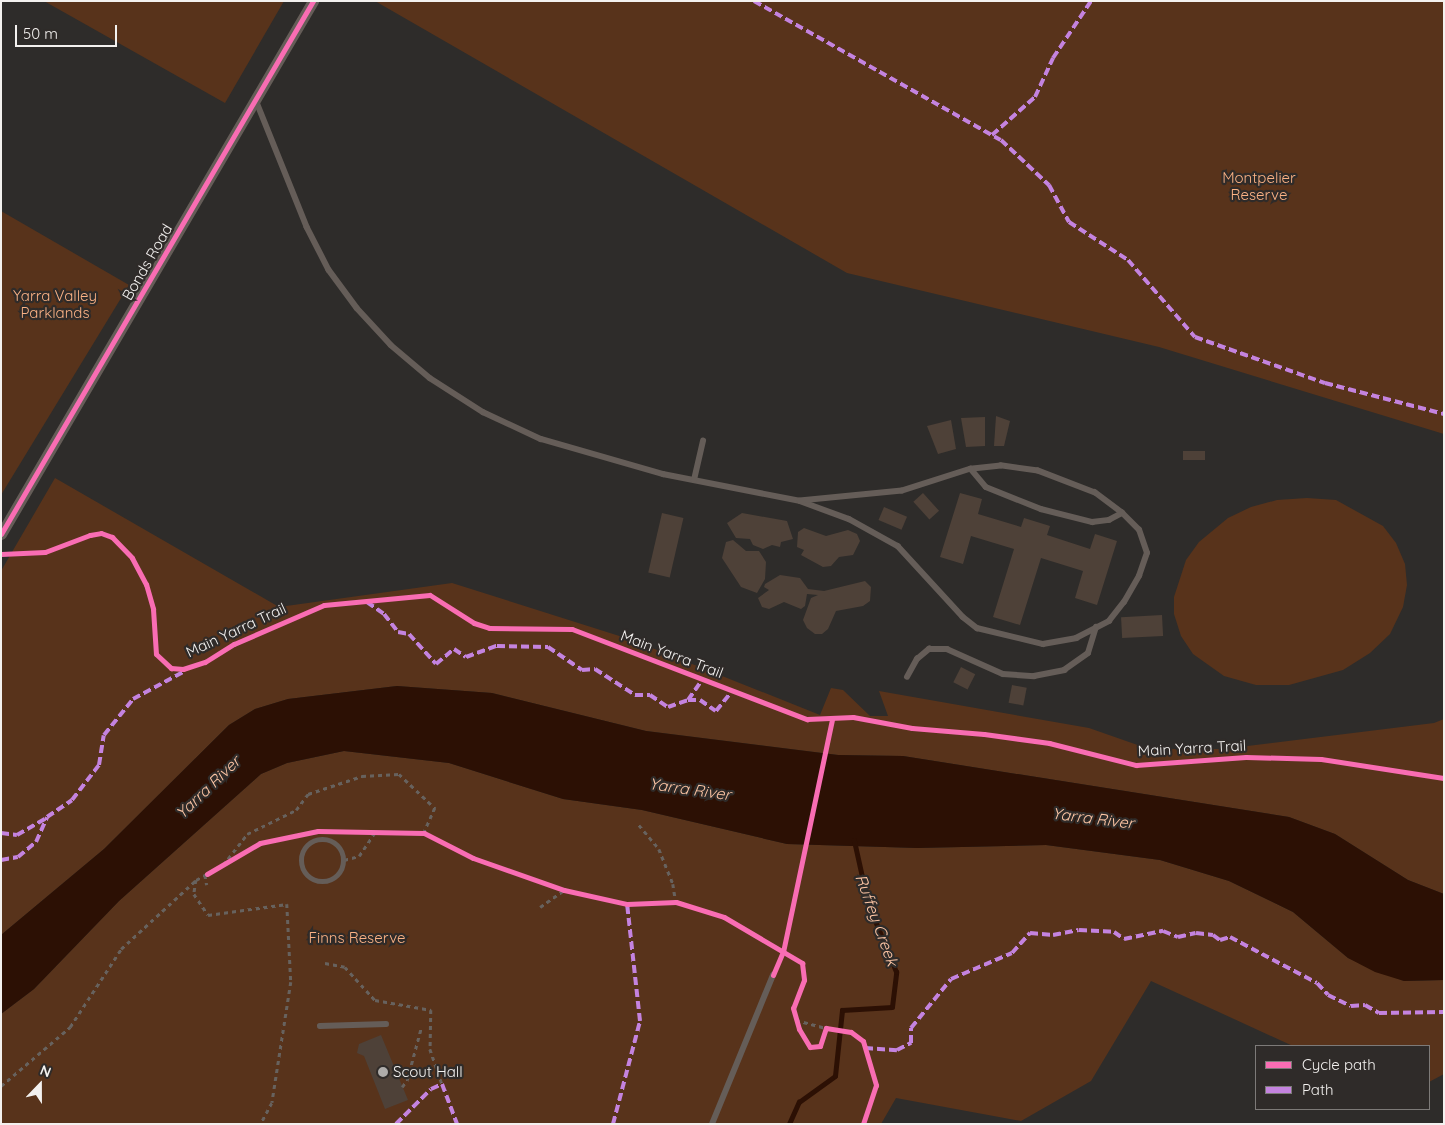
<!DOCTYPE html>
<html>
<head>
<meta charset="utf-8">
<style>
	body { margin:0 }
	#map { position:relative; width:1445px; height:1125px; overflow:hidden; background:#2e2c2a; font-family:Quicksand,sans-serif }
	div>[style] { position:absolute }
	[style*='--x'] { left:calc(var(--x)*1px); top:calc(var(--y)*1px); width:calc(var(--w)*1px); rotate:calc(var(--a)*1deg) }
	.green>* { inset:0; background:#58331b }
	.water>* { inset:0; background:#2c1004 }
	.stream>* { height:4.5px; margin:-2.25px; padding:0 2.25px; transform-origin:2.25px; border-radius:2.25px; background:#2c1004 }
	.building>* { inset:0; background:#4e4138; transform-origin:0 0 }
	.path>* { height:2.5px; margin-top:-1.25px; transform-origin:0; background:repeating-linear-gradient(90deg,#67625e 0 4px,transparent 0 8px) }
	.lane>* { height:5.5px; margin:-2.75px; padding:0 2.75px; transform-origin:2.75px; border-radius:2.75px; background:#655d58 }
	.lane>.ring { margin:-2.75px; padding:0; box-sizing:content-box; background:none; border:5.5px solid #655d58; border-radius:50% }
	.street>* { height:11px; margin:-5.5px; padding:0 5.5px; transform-origin:5.5px; border-radius:5.5px; background:#655d58 }
	.quiet>* { height:4px; margin-top:-2px; transform-origin:0; background:repeating-linear-gradient(90deg,#c483df 0 8px,transparent 0 12px) }
	.cycleway>* { height:5px; margin:-2.5px; padding:0 2.5px; transform-origin:2.5px; border-radius:2.5px; background:#f96db3 }
	.dots>* { width:14px; height:14px; translate:-50% -50%; box-sizing:border-box; border:2px solid #2f2b29; border-radius:50% }
	span { translate:-50% -50%; white-space:nowrap; text-align:center; line-height:1.15; -webkit-text-stroke:4.5px #2f2b29; paint-order:stroke }
	.park-label { font-size:15px; color:#fbb285 }
	.street-label { font-size:15px; color:#f3f1ef }
	.poi-label { font-size:15px; color:#f3f1ef }
	.left { translate:0 -50%; text-align:left }
	.water-label { font-size:16px; color:#fdc5a4; font-style:italic }
	.frame { position:absolute; inset:0; border:2px solid #f3f1ef; pointer-events:none }
	.legend { position:absolute; left:1255px; top:1045px; width:175px; height:65px; box-sizing:border-box; background:#2f2b29; border:1px solid #7d7a78; margin:0; padding:6px 9px; list-style:none; font-size:15px; color:#f3f1ef }
	.legend li { display:flex; align-items:center; gap:10px; height:25px }
	.legend b { width:25px; border:1px solid #7d7a78 }
	.north { position:absolute; left:15px; top:1060px; width:50px; height:50px; -webkit-text-stroke:4px #2f2b29; paint-order:stroke; rotate:22deg; font-size:14px; font-weight:700; line-height:20px; text-align:center; color:#f3f1ef }
	.north::after { content:''; display:block; margin:auto; width:18px; height:22px; background:#f3f1ef; clip-path:polygon(50% 0,100% 100%,50% 72%,0 100%) }
	.scale { position:absolute; left:15px; top:25px; width:102px; height:22px; box-sizing:border-box; border:2px solid #f3f1ef; border-top:0; padding-left:6px; font-size:15px; line-height:18px; white-space:nowrap; color:#f3f1ef; -webkit-text-stroke:4px #2f2b29; paint-order:stroke }
</style>
</head>
<body>
<div id="map">
	<div class="green">
		<i style="clip-path:polygon(44px 1px,284px 1px,225px 103px)"></i>
		<i style="clip-path:polygon(375px 1px,1444px 1px,1444px 434px,1159px 347px,847px 273px)"></i>
		<i style="clip-path:polygon(1px 211px,129px 285px,1px 495px)"></i>
		<i style="clip-path:polygon(55px 478px,279px 607px,452px 583px,632px 640px,820px 715px,831px 688px,843px 690px,870px 716px,888px 716px,879px 691px,1089px 728px,1149px 749px,1223px 749px,1434px 723px,1444px 719px,1444px 894px,1408px 880px,1335px 834px,1289px 817px,903px 756px,838px 755px,646px 731px,492px 693px,397px 686px,288px 699px,255px 709px,229px 725px,104px 849px,1px 935px,1px 571px)"></i>
		<i style="clip-path:polygon(1307px 498px,1336px 500px,1383px 526px,1396px 543px,1405px 564px,1407px 585px,1403px 607px,1390px 634px,1370px 653px,1343px 670px,1289px 685px,1256px 685px,1224px 676px,1193px 654px,1181px 636px,1174px 614px,1174px 597px,1186px 560px,1199px 542px,1228px 518px,1251px 507px,1277px 500px)"></i>
		<i style="clip-path:polygon(344px 751px,449px 763px,563px 799px,642px 810px,787px 844px,917px 848px,1046px 845px,1160px 860px,1229px 881px,1293px 912px,1348px 958px,1404px 981px,1444px 980px,1444px 1074px,1429px 1082px,1429px 1046px,1293px 1046px,1151px 981px,1091px 1081px,1021px 1121px,896px 1098px,881px 1124px,1px 1124px,1px 1014px,34px 989px,119px 901px,261px 774px,287px 763px)"></i>
	</div>
	<div class="water">
		<i style="clip-path:polygon(397px 686px,492px 693px,646px 731px,838px 755px,903px 756px,1289px 817px,1335px 834px,1408px 880px,1444px 894px,1444px 980px,1404px 981px,1375px 972px,1348px 958px,1293px 912px,1229px 881px,1160px 860px,1046px 845px,917px 848px,787px 844px,642px 810px,563px 799px,449px 763px,344px 751px,287px 763px,261px 774px,119px 901px,34px 989px,1px 1014px,1px 935px,104px 849px,229px 725px,255px 709px,288px 699px)"></i>
	</div>
	<div class="stream">
		<i style="--x:789;--y:1124;--w:24;--a:-66"></i>
		<i style="--x:799;--y:1102;--w:44;--a:-35.8"></i>
		<i style="--x:835;--y:1076;--w:66;--a:-83.9"></i>
		<i style="--x:842;--y:1010;--w:50;--a:-3.4"></i>
		<i style="--x:892;--y:1007;--w:35;--a:-83"></i>
		<i style="--x:896;--y:972;--w:74;--a:-112.4"></i>
		<i style="--x:868;--y:904;--w:65;--a:-102.5"></i>
	</div>
	<div class="building">
		<i style="clip-path:polygon(996px 416px,1010px 421px,1004px 446px,994px 446px)"></i>
		<i style="clip-path:polygon(985px 417px,985px 446px,966px 447px,961px 418px)"></i>
		<i style="clip-path:polygon(951px 420px,956px 449px,938px 454px,927px 426px)"></i>
		<i style="left:1183px;top:451px;width:22px;height:9px"></i>
		<i style="left:923px;top:493px;width:24px;height:13px;rotate:48deg"></i>
		<i style="clip-path:polygon(960px 493px,982px 499px,978px 514px,1021px 527px,1024px 518px,1050px 526px,1047px 535px,1090px 549px,1095px 534px,1117px 541px,1097px 605px,1075px 598px,1083px 571px,1041px 558px,1020px 625px,993px 617px,1014px 549px,971px 536px,963px 564px,940px 557px)"></i>
		<i style="left:884px;top:507px;width:25px;height:14px;rotate:23deg"></i>
		<i style="left:662px;top:513px;width:22px;height:61px;rotate:13deg"></i>
		<i style="clip-path:polygon(742px 513px,787px 521px,793px 539px,781px 542px,780px 547px,772px 545px,763px 549px,753px 545px,750px 539px,736px 538px,727px 523px)"></i>
		<i style="clip-path:polygon(804px 528px,826px 536px,848px 530px,857px 534px,860px 541px,853px 555px,839px 557px,831px 566px,823px 567px,801px 555px,804px 550px,797px 547px,798px 532px)"></i>
		<i style="clip-path:polygon(733px 540px,746px 551px,759px 551px,766px 562px,765px 579px,757px 593px,741px 587px,722px 558px,726px 542px)"></i>
		<i style="clip-path:polygon(780px 575px,800px 578px,808px 589px,824px 591px,865px 581px,871px 587px,870px 601px,863px 606px,836px 611px,828px 629px,822px 634px,815px 634px,807px 628px,803px 620px,811px 598px,818px 595px,807px 594px,805px 606px,801px 609px,784px 602px,769px 609px,762px 607px,758px 598px,769px 590px,764px 587px,765px 584px)"></i>
		<i style="left:1162px;top:615px;width:21px;height:41px;rotate:87deg"></i>
		<i style="left:961px;top:667px;width:16px;height:17px;rotate:27deg"></i>
		<i style="left:1012px;top:685px;width:15px;height:18px;rotate:11deg"></i>
		<i style="clip-path:polygon(381px 1035px,408px 1100px,385px 1109px,364px 1056px,357px 1053px,359px 1044px)"></i>
	</div>
	<div class="path">
		<i style="--x:639;--y:825;--w:31;--a:50"></i>
		<i style="--x:659;--y:849;--w:38;--a:68"></i>
		<i style="--x:673;--y:884;--w:18;--a:81"></i>
		<i style="--x:344;--y:860;--w:16;--a:-15"></i>
		<i style="--x:359;--y:856;--w:30;--a:-56"></i>
		<i style="--x:223;--y:865;--w:39;--a:-52"></i>
		<i style="--x:247;--y:834;--w:55;--a:-26.1"></i>
		<i style="--x:296;--y:810;--w:20;--a:-53"></i>
		<i style="--x:308;--y:794;--w:57;--a:-18.4"></i>
		<i style="--x:362;--y:776;--w:37;--a:-3"></i>
		<i style="--x:399;--y:774;--w:50;--a:43.4"></i>
		<i style="--x:435;--y:808;--w:27;--a:114"></i>
		<i style="--x:205;--y:875;--w:10;--a:79"></i>
		<i style="--x:196;--y:880;--w:14;--a:98"></i>
		<i style="--x:194;--y:894;--w:25;--a:56"></i>
		<i style="--x:208;--y:915;--w:80;--a:-7.9"></i>
		<i style="--x:287;--y:904;--w:78;--a:87.1"></i>
		<i style="--x:291;--y:982;--w:122;--a:98.9"></i>
		<i style="--x:272;--y:1103;--w:24;--a:118"></i>
		<i style="--x:540;--y:907;--w:29;--a:-35"></i>
		<i style="--x:325;--y:963;--w:20;--a:11"></i>
		<i style="--x:345;--y:967;--w:45;--a:47.7"></i>
		<i style="--x:375;--y:1000;--w:57;--a:10.1"></i>
		<i style="--x:431;--y:1010;--w:39;--a:91"></i>
		<i style="--x:430;--y:1049;--w:37;--a:71"></i>
		<i style="--x:796;--y:1020;--w:31;--a:15"></i>
		<i style="--x:1;--y:1086;--w:91;--a:-40.5"></i>
		<i style="--x:70;--y:1027;--w:93;--a:-56.8"></i>
		<i style="--x:121;--y:949;--w:102;--a:-42.6"></i>
		<i style="--x:196;--y:880;--w:13;--a:-29"></i>
		<i style="--x:402;--y:1087;--w:9;--a:-54"></i>
		<i style="--x:407;--y:1080;--w:54;--a:-74.9"></i>
	</div>
	<div class="lane">
		<i style="--x:256;--y:100;--w:137;--a:68.1"></i>
		<i style="--x:307;--y:227;--w:48;--a:62.9"></i>
		<i style="--x:329;--y:270;--w:47;--a:53.6"></i>
		<i style="--x:357;--y:308;--w:50;--a:47.4"></i>
		<i style="--x:391;--y:345;--w:51;--a:40.2"></i>
		<i style="--x:430;--y:378;--w:63;--a:32.7"></i>
		<i style="--x:483;--y:412;--w:64;--a:25"></i>
		<i style="--x:541;--y:439;--w:127;--a:16"></i>
		<i style="--x:663;--y:474;--w:140;--a:11.1"></i>
		<i style="--x:800;--y:501;--w:52;--a:20.2"></i>
		<i style="--x:849;--y:519;--w:56;--a:28.9"></i>
		<i style="--x:898;--y:546;--w:96;--a:47.5"></i>
		<i style="--x:963;--y:617;--w:18;--a:38"></i>
		<i style="--x:977;--y:628;--w:68;--a:13.6"></i>
		<i style="--x:1043;--y:644;--w:34;--a:-10"></i>
		<i style="--x:1076;--y:638;--w:37;--a:-27"></i>
		<i style="--x:1109;--y:621;--w:24;--a:-52"></i>
		<i style="--x:1124;--y:602;--w:30;--a:-60"></i>
		<i style="--x:1139;--y:576;--w:24;--a:-71"></i>
		<i style="--x:1147;--y:553;--w:24;--a:-109"></i>
		<i style="--x:1139;--y:530;--w:24;--a:-135"></i>
		<i style="--x:1122;--y:513;--w:34;--a:-143"></i>
		<i style="--x:1095;--y:493;--w:61;--a:-158.9"></i>
		<i style="--x:1038;--y:471;--w:37;--a:-172"></i>
		<i style="--x:1001;--y:466;--w:30;--a:174"></i>
		<i style="--x:971;--y:469;--w:72;--a:162.3"></i>
		<i style="--x:902;--y:491;--w:102;--a:174.4"></i>
		<i style="--x:971;--y:469;--w:23;--a:50"></i>
		<i style="--x:986;--y:487;--w:59;--a:21.8"></i>
		<i style="--x:1041;--y:509;--w:53;--a:14.3"></i>
		<i style="--x:1092;--y:522;--w:17;--a:-7"></i>
		<i style="--x:1109;--y:520;--w:15;--a:-28"></i>
		<i style="--x:694;--y:480;--w:40;--a:-77"></i>
		<i style="--x:907;--y:677;--w:21;--a:-61"></i>
		<i style="--x:917;--y:659;--w:16;--a:-40"></i>
		<i style="--x:929;--y:649;--w:18;--a:0"></i>
		<i style="--x:947;--y:649;--w:61;--a:24.1"></i>
		<i style="--x:1003;--y:674;--w:31;--a:4"></i>
		<i style="--x:1034;--y:676;--w:31;--a:-11"></i>
		<i style="--x:1064;--y:670;--w:29;--a:-35"></i>
		<i style="--x:1088;--y:653;--w:27;--a:-73"></i>
		<i class="ring" style="left:302px;top:840px;width:36.5px;height:36.5px"></i>
		<i style="--x:320;--y:1026;--w:66;--a:-1.7"></i>
		<i style="--x:712;--y:1124;--w:161;--a:-67.7"></i>
	</div>
	<div class="street">
		<i style="--x:1;--y:534;--w:618;--a:-59.66"></i>
	</div>
	<div class="quiet">
		<i style="--x:754;--y:1;--w:283;--a:29.4"></i>
		<i style="--x:1001;--y:140;--w:66;--a:43.2"></i>
		<i style="--x:1049;--y:185;--w:42;--a:61.6"></i>
		<i style="--x:1069;--y:222;--w:70;--a:32.8"></i>
		<i style="--x:1128;--y:260;--w:102;--a:49"></i>
		<i style="--x:1195;--y:337;--w:138;--a:19.5"></i>
		<i style="--x:1325;--y:383;--w:123;--a:14.6"></i>
		<i style="--x:992;--y:135;--w:57;--a:-41.5"></i>
		<i style="--x:1035;--y:97;--w:43;--a:-65.2"></i>
		<i style="--x:1053;--y:58;--w:69;--a:-56.3"></i>
		<i style="--x:367;--y:602;--w:21;--a:35"></i>
		<i style="--x:384;--y:614;--w:23;--a:52"></i>
		<i style="--x:398;--y:632;--w:11;--a:10"></i>
		<i style="--x:409;--y:634;--w:40;--a:48"></i>
		<i style="--x:436;--y:664;--w:23;--a:-40"></i>
		<i style="--x:454;--y:649;--w:14;--a:34"></i>
		<i style="--x:466;--y:657;--w:33;--a:-20"></i>
		<i style="--x:497;--y:646;--w:51;--a:1.1"></i>
		<i style="--x:548;--y:647;--w:41;--a:34.1"></i>
		<i style="--x:582;--y:670;--w:13;--a:-4"></i>
		<i style="--x:595;--y:669;--w:48;--a:33"></i>
		<i style="--x:635;--y:695;--w:15;--a:0"></i>
		<i style="--x:650;--y:695;--w:22;--a:34"></i>
		<i style="--x:668;--y:707;--w:21;--a:-19"></i>
		<i style="--x:688;--y:700;--w:12;--a:0"></i>
		<i style="--x:700;--y:700;--w:19;--a:35"></i>
		<i style="--x:716;--y:711;--w:26;--a:-51"></i>
		<i style="--x:688;--y:700;--w:24;--a:-55"></i>
		<i style="--x:1;--y:833;--w:16;--a:7"></i>
		<i style="--x:17;--y:835;--w:34;--a:-30"></i>
		<i style="--x:1;--y:860;--w:17;--a:-10"></i>
		<i style="--x:18;--y:857;--w:23;--a:-40"></i>
		<i style="--x:36;--y:842;--w:27;--a:-66"></i>
		<i style="--x:47;--y:817;--w:30;--a:-34"></i>
		<i style="--x:72;--y:800;--w:44;--a:-52.4"></i>
		<i style="--x:99;--y:765;--w:30;--a:-81"></i>
		<i style="--x:104;--y:735;--w:46;--a:-51.1"></i>
		<i style="--x:133;--y:699;--w:59;--a:-28.3"></i>
		<i style="--x:865;--y:1048;--w:32;--a:4"></i>
		<i style="--x:897;--y:1050;--w:16;--a:-27"></i>
		<i style="--x:911;--y:1043;--w:15;--a:-90"></i>
		<i style="--x:911;--y:1028;--w:63;--a:-50.8"></i>
		<i style="--x:951;--y:979;--w:66;--a:-23.1"></i>
		<i style="--x:1012;--y:953;--w:27;--a:-48"></i>
		<i style="--x:1030;--y:933;--w:23;--a:5"></i>
		<i style="--x:1053;--y:935;--w:26;--a:-11"></i>
		<i style="--x:1079;--y:930;--w:35;--a:3"></i>
		<i style="--x:1114;--y:932;--w:12;--a:35"></i>
		<i style="--x:1124;--y:939;--w:40;--a:-12"></i>
		<i style="--x:1163;--y:931;--w:16;--a:22"></i>
		<i style="--x:1178;--y:937;--w:18;--a:-13"></i>
		<i style="--x:1196;--y:933;--w:17;--a:7"></i>
		<i style="--x:1213;--y:935;--w:9;--a:36"></i>
		<i style="--x:1220;--y:940;--w:10;--a:-17"></i>
		<i style="--x:1230;--y:937;--w:98;--a:27.9"></i>
		<i style="--x:1317;--y:983;--w:16;--a:47"></i>
		<i style="--x:1328;--y:995;--w:25;--a:26"></i>
		<i style="--x:1351;--y:1006;--w:14;--a:-4"></i>
		<i style="--x:1365;--y:1005;--w:16;--a:30"></i>
		<i style="--x:1379;--y:1013;--w:65;--a:-0.9"></i>
		<i style="--x:396;--y:1124;--w:49;--a:-45"></i>
		<i style="--x:431;--y:1089;--w:12;--a:-24"></i>
		<i style="--x:442;--y:1084;--w:43;--a:69.4"></i>
		<i style="--x:613;--y:1124;--w:106;--a:-75.3"></i>
		<i style="--x:640;--y:1021;--w:118;--a:-96.3"></i>
	</div>
	<div class="cycleway">
		<i style="--x:1;--y:534;--w:618;--a:-59.66"></i>
		<i style="--x:1;--y:554;--w:44;--a:-2.6"></i>
		<i style="--x:45;--y:552;--w:48;--a:-20.7"></i>
		<i style="--x:90;--y:535;--w:11;--a:-10"></i>
		<i style="--x:101;--y:533;--w:12;--a:20"></i>
		<i style="--x:112;--y:537;--w:29;--a:46"></i>
		<i style="--x:132;--y:558;--w:30;--a:62"></i>
		<i style="--x:146;--y:584;--w:26;--a:74"></i>
		<i style="--x:153;--y:609;--w:45;--a:86.2"></i>
		<i style="--x:156;--y:654;--w:21;--a:43"></i>
		<i style="--x:171;--y:668;--w:12;--a:5"></i>
		<i style="--x:183;--y:669;--w:23;--a:-18"></i>
		<i style="--x:205;--y:662;--w:34;--a:-32"></i>
		<i style="--x:234;--y:644;--w:98;--a:-23.4"></i>
		<i style="--x:324;--y:605;--w:106;--a:-5.4"></i>
		<i style="--x:430;--y:595;--w:52;--a:32.5"></i>
		<i style="--x:474;--y:623;--w:16;--a:18"></i>
		<i style="--x:489;--y:628;--w:83;--a:0.7"></i>
		<i style="--x:572;--y:629;--w:252;--a:21"></i>
		<i style="--x:807;--y:719;--w:46;--a:-2.5"></i>
		<i style="--x:853;--y:717;--w:60;--a:10.6"></i>
		<i style="--x:912;--y:728;--w:72;--a:4.8"></i>
		<i style="--x:984;--y:734;--w:66;--a:7.9"></i>
		<i style="--x:1049;--y:743;--w:90;--a:14.2"></i>
		<i style="--x:1136;--y:765;--w:110;--a:-4.2"></i>
		<i style="--x:1246;--y:757;--w:75;--a:1.5"></i>
		<i style="--x:1321;--y:759;--w:124;--a:8.8"></i>
		<i style="--x:207;--y:874;--w:61;--a:-30.3"></i>
		<i style="--x:260;--y:843;--w:59;--a:-11.7"></i>
		<i style="--x:318;--y:831;--w:106;--a:1.1"></i>
		<i style="--x:424;--y:833;--w:55;--a:27"></i>
		<i style="--x:473;--y:858;--w:96;--a:19.4"></i>
		<i style="--x:564;--y:890;--w:65;--a:12.5"></i>
		<i style="--x:627;--y:904;--w:49;--a:-2.3"></i>
		<i style="--x:676;--y:902;--w:50;--a:17.4"></i>
		<i style="--x:724;--y:917;--w:91;--a:30.5"></i>
		<i style="--x:802;--y:963;--w:17;--a:83"></i>
		<i style="--x:804;--y:980;--w:30;--a:111"></i>
		<i style="--x:793;--y:1008;--w:22;--a:74"></i>
		<i style="--x:799;--y:1029;--w:21;--a:59"></i>
		<i style="--x:810;--y:1047;--w:10;--a:-6"></i>
		<i style="--x:820;--y:1046;--w:19;--a:-72"></i>
		<i style="--x:826;--y:1028;--w:25;--a:9"></i>
		<i style="--x:851;--y:1032;--w:15;--a:37"></i>
		<i style="--x:863;--y:1041;--w:46;--a:73.5"></i>
		<i style="--x:876;--y:1085;--w:41;--a:108.4"></i>
		<i style="--x:773;--y:975;--w:25;--a:-67"></i>
		<i style="--x:783;--y:952;--w:238;--a:-78.1"></i>
	</div>
	<div class="dots">
		<i style="left:383px;top:1072px;background:#aeacaa"></i>
	</div>
	<div class="park-label">
		<span style="left:1259px;top:186px">Montpelier<br>Reserve</span>
		<span style="left:55px;top:304px">Yarra Valley<br>Parklands</span>
		<span style="left:357px;top:938px">Finns Reserve</span>
	</div>
	<div class="street-label">
		<span style="left:147px;top:262px;rotate:-60deg">Bonds Road</span>
		<span style="left:236px;top:630px;rotate:-25deg">Main Yarra Trail</span>
		<span style="left:672px;top:654px;rotate:21deg">Main Yarra Trail</span>
		<span style="left:1192px;top:748px;rotate:-3deg">Main Yarra Trail</span>
	</div>
	<div class="poi-label">
		<span class="left" style="left:393px;top:1072px">Scout Hall</span>
	</div>
	<div class="water-label">
		<span style="left:208px;top:787px;rotate:-44deg">Yarra River</span>
		<span style="left:690px;top:789px;rotate:8deg">Yarra River</span>
		<span style="left:1093px;top:818px;rotate:7deg">Yarra River</span>
		<span style="left:877px;top:920px;rotate:70deg">Ruffey Creek</span>
	</div>
	<div class="frame"></div>
	<ul class="legend">
	<li><b style="height:6px;background:#f96db3"></b>Cycle path</li>
	<li><b style="height:6px;background:#c483df"></b>Path</li>
	</ul>
	<div class="north">N</div>
	<div class="scale">50 m</div>
</div>
</body>
</html>
